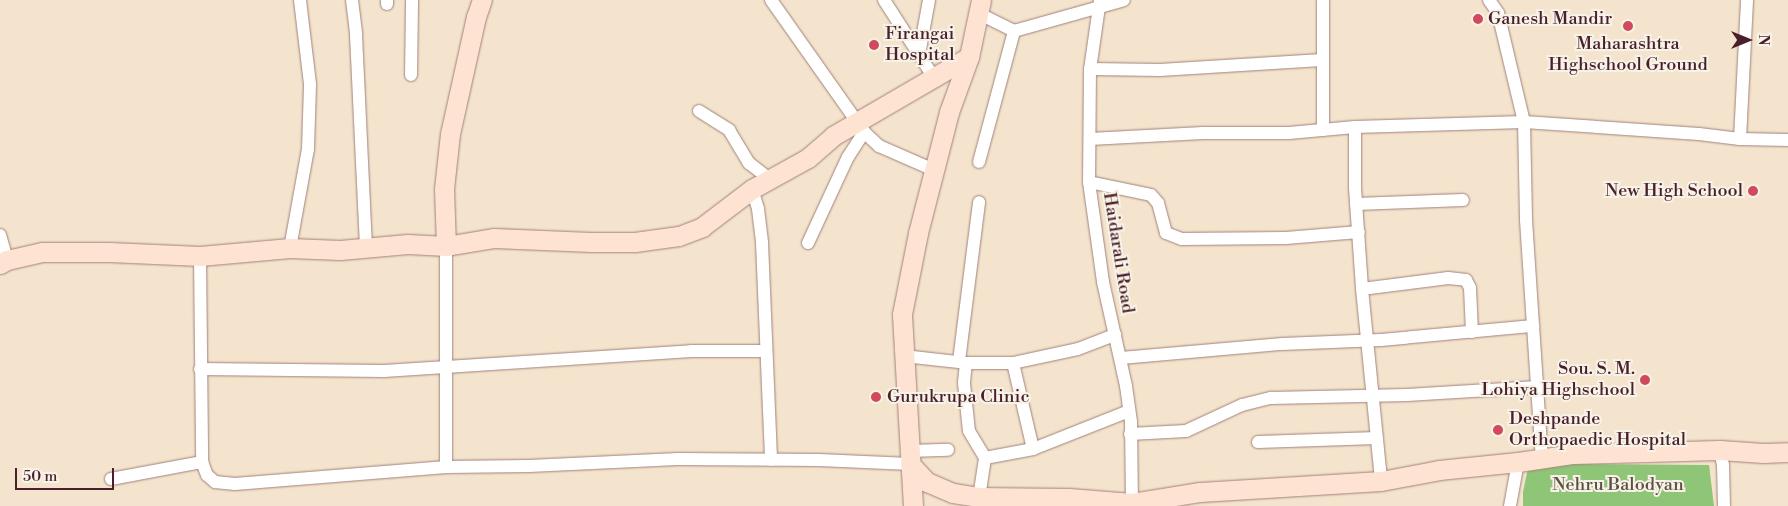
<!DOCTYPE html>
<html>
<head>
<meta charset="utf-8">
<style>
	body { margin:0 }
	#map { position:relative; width:1788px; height:506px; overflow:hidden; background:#f5e4cd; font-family:"Libre Bodoni",serif }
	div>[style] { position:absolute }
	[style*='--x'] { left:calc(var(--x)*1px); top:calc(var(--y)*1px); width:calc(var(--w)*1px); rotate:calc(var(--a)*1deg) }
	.green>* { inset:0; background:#8fc577 }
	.roads { filter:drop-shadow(0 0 1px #a0827c) drop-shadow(0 0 1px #a0827c) }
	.street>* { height:12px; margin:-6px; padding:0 6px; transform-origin:6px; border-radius:6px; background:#fff }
	.secondary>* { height:19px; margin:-9.5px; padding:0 9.5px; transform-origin:9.5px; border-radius:9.5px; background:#fee3d2 }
	.dots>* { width:14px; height:14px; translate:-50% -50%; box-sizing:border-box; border:2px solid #f7f3e8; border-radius:50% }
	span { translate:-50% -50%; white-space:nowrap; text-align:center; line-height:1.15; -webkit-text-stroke:4px #f7f3e8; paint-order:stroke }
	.poi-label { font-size:18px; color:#4a1f2b }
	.left { translate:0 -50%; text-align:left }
	.right { translate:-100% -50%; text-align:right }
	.street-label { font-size:18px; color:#4a1f2b }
	.park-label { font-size:18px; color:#5f5142 }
	.north { position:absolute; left:1723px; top:15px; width:50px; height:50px; -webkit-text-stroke:4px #f7f3e8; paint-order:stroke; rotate:90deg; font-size:14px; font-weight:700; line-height:20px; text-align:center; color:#4a1f2b }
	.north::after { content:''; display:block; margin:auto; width:18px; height:22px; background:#4a1f2b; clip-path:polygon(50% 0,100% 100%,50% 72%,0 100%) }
	.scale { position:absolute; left:15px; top:468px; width:99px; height:22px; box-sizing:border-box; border:2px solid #4a1f2b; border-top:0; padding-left:6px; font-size:15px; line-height:18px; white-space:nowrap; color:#4a1f2b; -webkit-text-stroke:4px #f7f3e8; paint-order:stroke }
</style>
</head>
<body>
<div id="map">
	<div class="green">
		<i style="clip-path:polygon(1571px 464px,1709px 465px,1714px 506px,1523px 506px,1523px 492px,1528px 468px)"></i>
	</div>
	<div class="roads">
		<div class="street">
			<i style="--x:352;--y:0;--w:35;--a:83"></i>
			<i style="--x:356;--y:35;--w:214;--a:87.3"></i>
			<i style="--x:387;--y:0;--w:4;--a:90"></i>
			<i style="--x:771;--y:0;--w:161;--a:54.8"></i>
			<i style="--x:864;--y:132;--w:21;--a:43"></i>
			<i style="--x:879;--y:146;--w:60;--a:23.6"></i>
			<i style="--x:884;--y:0;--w:93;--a:57.3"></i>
			<i style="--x:1100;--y:0;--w:70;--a:98.2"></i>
			<i style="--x:1090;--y:69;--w:113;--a:90.5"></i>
			<i style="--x:1089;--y:182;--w:101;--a:82"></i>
			<i style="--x:1103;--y:282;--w:107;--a:77.5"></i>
			<i style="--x:1126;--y:386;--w:37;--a:82"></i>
			<i style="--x:1131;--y:423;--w:80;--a:89.3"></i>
			<i style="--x:1489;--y:0;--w:16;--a:55"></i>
			<i style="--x:1498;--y:13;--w:112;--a:76.6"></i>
			<i style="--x:1524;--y:122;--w:98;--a:88.8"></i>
			<i style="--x:1526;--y:220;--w:239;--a:86.2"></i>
			<i style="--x:978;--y:13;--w:40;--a:26.6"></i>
			<i style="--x:1014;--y:31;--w:114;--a:-15.7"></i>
			<i style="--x:919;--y:55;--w:56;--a:-79.7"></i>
			<i style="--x:1090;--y:69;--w:70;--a:0.8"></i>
			<i style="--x:1160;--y:70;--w:162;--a:-3.5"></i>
			<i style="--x:411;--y:75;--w:75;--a:-89.2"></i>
			<i style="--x:699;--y:111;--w:36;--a:32"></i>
			<i style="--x:729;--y:130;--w:39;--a:59"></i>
			<i style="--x:749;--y:163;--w:28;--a:38"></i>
			<i style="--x:1355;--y:127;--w:61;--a:90"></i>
			<i style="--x:1355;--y:188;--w:101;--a:86"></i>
			<i style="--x:1362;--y:289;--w:193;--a:84.3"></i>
			<i style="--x:1323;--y:130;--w:130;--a:-90"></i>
			<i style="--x:1090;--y:139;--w:113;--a:-3"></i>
			<i style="--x:1203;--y:133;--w:86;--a:0"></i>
			<i style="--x:1289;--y:133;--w:66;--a:-5.2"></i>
			<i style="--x:1355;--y:127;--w:169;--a:-1.7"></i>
			<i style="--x:1524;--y:122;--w:175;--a:3.9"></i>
			<i style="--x:1699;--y:134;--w:41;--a:7"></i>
			<i style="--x:1740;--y:139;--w:48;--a:1.2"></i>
			<i style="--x:1740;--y:139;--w:139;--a:-87.1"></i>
			<i style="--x:979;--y:162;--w:136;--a:-75"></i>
			<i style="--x:1089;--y:182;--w:63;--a:11.8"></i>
			<i style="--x:1151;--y:195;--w:11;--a:49"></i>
			<i style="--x:1158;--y:203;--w:31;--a:75"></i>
			<i style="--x:1166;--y:233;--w:17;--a:21"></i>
			<i style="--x:1182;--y:239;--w:104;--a:-0.6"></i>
			<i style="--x:1286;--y:238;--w:73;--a:-4.7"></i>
			<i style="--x:752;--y:189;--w:21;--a:73"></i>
			<i style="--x:758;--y:209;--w:34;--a:83"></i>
			<i style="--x:762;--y:243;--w:217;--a:87.6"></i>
			<i style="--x:1356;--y:204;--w:107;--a:-2.1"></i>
			<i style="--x:0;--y:235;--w:26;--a:74"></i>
			<i style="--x:808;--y:243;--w:95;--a:-65.1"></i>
			<i style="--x:848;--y:157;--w:30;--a:-57"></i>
			<i style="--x:446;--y:246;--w:221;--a:90"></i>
			<i style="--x:446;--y:467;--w:83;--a:-0.7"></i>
			<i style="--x:529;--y:466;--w:149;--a:-2.7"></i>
			<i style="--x:678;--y:459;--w:141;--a:0.4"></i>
			<i style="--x:819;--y:460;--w:91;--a:2.5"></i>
			<i style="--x:290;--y:248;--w:101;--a:-79.7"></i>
			<i style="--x:308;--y:149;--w:65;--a:-88.2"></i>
			<i style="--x:310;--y:84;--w:85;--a:-96.8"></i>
			<i style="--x:200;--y:256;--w:206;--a:89.4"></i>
			<i style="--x:202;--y:462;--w:14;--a:69"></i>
			<i style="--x:207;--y:475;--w:11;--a:41"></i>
			<i style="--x:215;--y:482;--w:20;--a:6"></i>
			<i style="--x:235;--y:484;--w:212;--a:-4.6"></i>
			<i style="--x:1362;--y:289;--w:87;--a:-7.3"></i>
			<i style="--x:1448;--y:278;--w:18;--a:6"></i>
			<i style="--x:1466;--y:280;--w:9;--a:63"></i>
			<i style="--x:1470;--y:288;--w:44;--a:87.4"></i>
			<i style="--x:904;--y:356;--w:62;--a:6.4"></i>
			<i style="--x:966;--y:363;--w:47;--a:0"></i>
			<i style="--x:1013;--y:363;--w:66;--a:-12.2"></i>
			<i style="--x:1078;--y:349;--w:40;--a:-21"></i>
			<i style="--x:1121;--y:358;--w:162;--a:-5"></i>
			<i style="--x:1282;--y:344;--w:99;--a:-2.3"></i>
			<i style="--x:1381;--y:340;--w:153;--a:-5.3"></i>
			<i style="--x:959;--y:361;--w:160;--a:-82.8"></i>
			<i style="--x:966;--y:363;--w:20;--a:96"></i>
			<i style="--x:964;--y:383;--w:48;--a:84.1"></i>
			<i style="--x:969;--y:431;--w:31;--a:59"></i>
			<i style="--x:1013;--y:363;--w:88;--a:76.9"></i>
			<i style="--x:200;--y:369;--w:184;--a:0.6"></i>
			<i style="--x:384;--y:371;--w:308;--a:-3.7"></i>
			<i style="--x:691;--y:351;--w:75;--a:0"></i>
			<i style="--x:1130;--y:434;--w:56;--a:-3.1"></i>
			<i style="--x:1186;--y:431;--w:62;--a:-24.9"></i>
			<i style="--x:1242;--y:405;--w:30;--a:-14"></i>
			<i style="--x:1271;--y:398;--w:136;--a:-1.3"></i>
			<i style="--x:1407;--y:395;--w:131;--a:-3.5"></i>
			<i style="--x:1258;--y:442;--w:119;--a:-1.9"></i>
			<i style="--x:1720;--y:450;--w:15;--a:79"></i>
			<i style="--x:1723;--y:465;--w:41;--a:88.6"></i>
			<i style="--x:910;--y:451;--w:38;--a:-2"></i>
			<i style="--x:111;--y:479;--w:93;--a:-10.6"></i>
			<i style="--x:978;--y:504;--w:47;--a:-81.3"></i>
			<i style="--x:985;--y:458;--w:49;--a:-10.6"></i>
			<i style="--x:1033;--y:449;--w:103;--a:-21.6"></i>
			<i style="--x:1510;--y:506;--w:45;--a:-79.7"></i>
		</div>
		<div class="secondary">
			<i style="--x:446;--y:246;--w:57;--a:-92"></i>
			<i style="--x:444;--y:189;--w:55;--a:-83.8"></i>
			<i style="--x:450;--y:134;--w:120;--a:-77.5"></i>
			<i style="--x:476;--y:17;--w:18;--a:-71"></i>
			<i style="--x:0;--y:264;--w:8;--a:-30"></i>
			<i style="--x:7;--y:260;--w:36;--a:-13"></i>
			<i style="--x:42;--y:252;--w:67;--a:0"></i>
			<i style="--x:109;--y:252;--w:91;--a:2.5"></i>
			<i style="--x:200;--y:256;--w:90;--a:-5.1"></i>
			<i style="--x:290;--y:248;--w:50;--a:2.3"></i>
			<i style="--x:340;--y:250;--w:68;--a:-5"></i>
			<i style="--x:408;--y:244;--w:38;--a:3"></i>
			<i style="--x:446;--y:246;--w:49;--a:-9.5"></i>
			<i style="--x:494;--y:238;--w:97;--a:2.4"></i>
			<i style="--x:591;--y:242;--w:44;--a:0"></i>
			<i style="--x:635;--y:242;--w:44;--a:-7.8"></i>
			<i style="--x:679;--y:236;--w:25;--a:-21"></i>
			<i style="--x:702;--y:227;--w:63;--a:-37.2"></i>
			<i style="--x:752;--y:189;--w:64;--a:-29"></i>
			<i style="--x:808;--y:158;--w:33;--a:-41"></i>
			<i style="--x:833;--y:136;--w:157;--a:-30.2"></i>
			<i style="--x:910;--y:464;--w:25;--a:47"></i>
			<i style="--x:927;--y:482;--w:28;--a:23"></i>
			<i style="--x:953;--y:493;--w:25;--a:9"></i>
			<i style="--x:978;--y:497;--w:91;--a:0.6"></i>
			<i style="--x:1069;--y:498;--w:63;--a:4.5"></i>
			<i style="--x:1132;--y:503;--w:69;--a:-9.2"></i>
			<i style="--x:1200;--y:492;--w:181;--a:-3.5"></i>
			<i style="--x:1381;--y:481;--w:59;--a:-10.7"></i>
			<i style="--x:1439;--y:470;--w:79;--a:-5.8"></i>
			<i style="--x:1518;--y:462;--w:56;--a:-8.3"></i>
			<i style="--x:1573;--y:454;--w:147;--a:-1.6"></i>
			<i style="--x:1720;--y:450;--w:43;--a:4"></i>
			<i style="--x:1763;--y:453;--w:25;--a:-2"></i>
			<i style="--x:913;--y:506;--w:192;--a:-93.3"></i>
			<i style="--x:902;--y:314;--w:83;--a:-78.8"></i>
			<i style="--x:918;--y:233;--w:125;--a:-75.6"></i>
			<i style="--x:949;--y:112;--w:59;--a:-70"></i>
			<i style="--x:969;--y:57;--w:58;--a:-78.1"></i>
		</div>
	</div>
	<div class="dots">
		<i style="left:1478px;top:19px;background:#d1495b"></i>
		<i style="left:1628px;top:26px;background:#d1495b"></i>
		<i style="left:874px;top:45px;background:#d1495b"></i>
		<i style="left:1753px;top:191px;background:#d1495b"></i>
		<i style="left:1645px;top:380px;background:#d1495b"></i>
		<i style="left:876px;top:397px;background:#d1495b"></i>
		<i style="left:1498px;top:430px;background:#d1495b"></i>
	</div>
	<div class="poi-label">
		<span class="left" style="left:1488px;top:19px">Ganesh Mandir</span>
		<span class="left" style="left:885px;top:45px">Firangai<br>Hospital</span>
		<span style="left:1628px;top:55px">Maharashtra<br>Highschool Ground</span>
		<span class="right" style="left:1743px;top:191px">New High School</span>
		<span class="right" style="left:1635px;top:380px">Sou. S. M.<br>Lohiya Highschool</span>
		<span class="left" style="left:887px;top:397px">Gurukrupa Clinic</span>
		<span class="left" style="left:1509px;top:430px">Deshpande<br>Orthopaedic Hospital</span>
	</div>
	<div class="street-label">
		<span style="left:1118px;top:253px;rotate:81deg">Haidarali Road</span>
	</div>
	<div class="park-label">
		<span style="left:1618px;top:485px">Nehru Balodyan</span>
	</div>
	<div class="north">N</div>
	<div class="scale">50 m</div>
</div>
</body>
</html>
